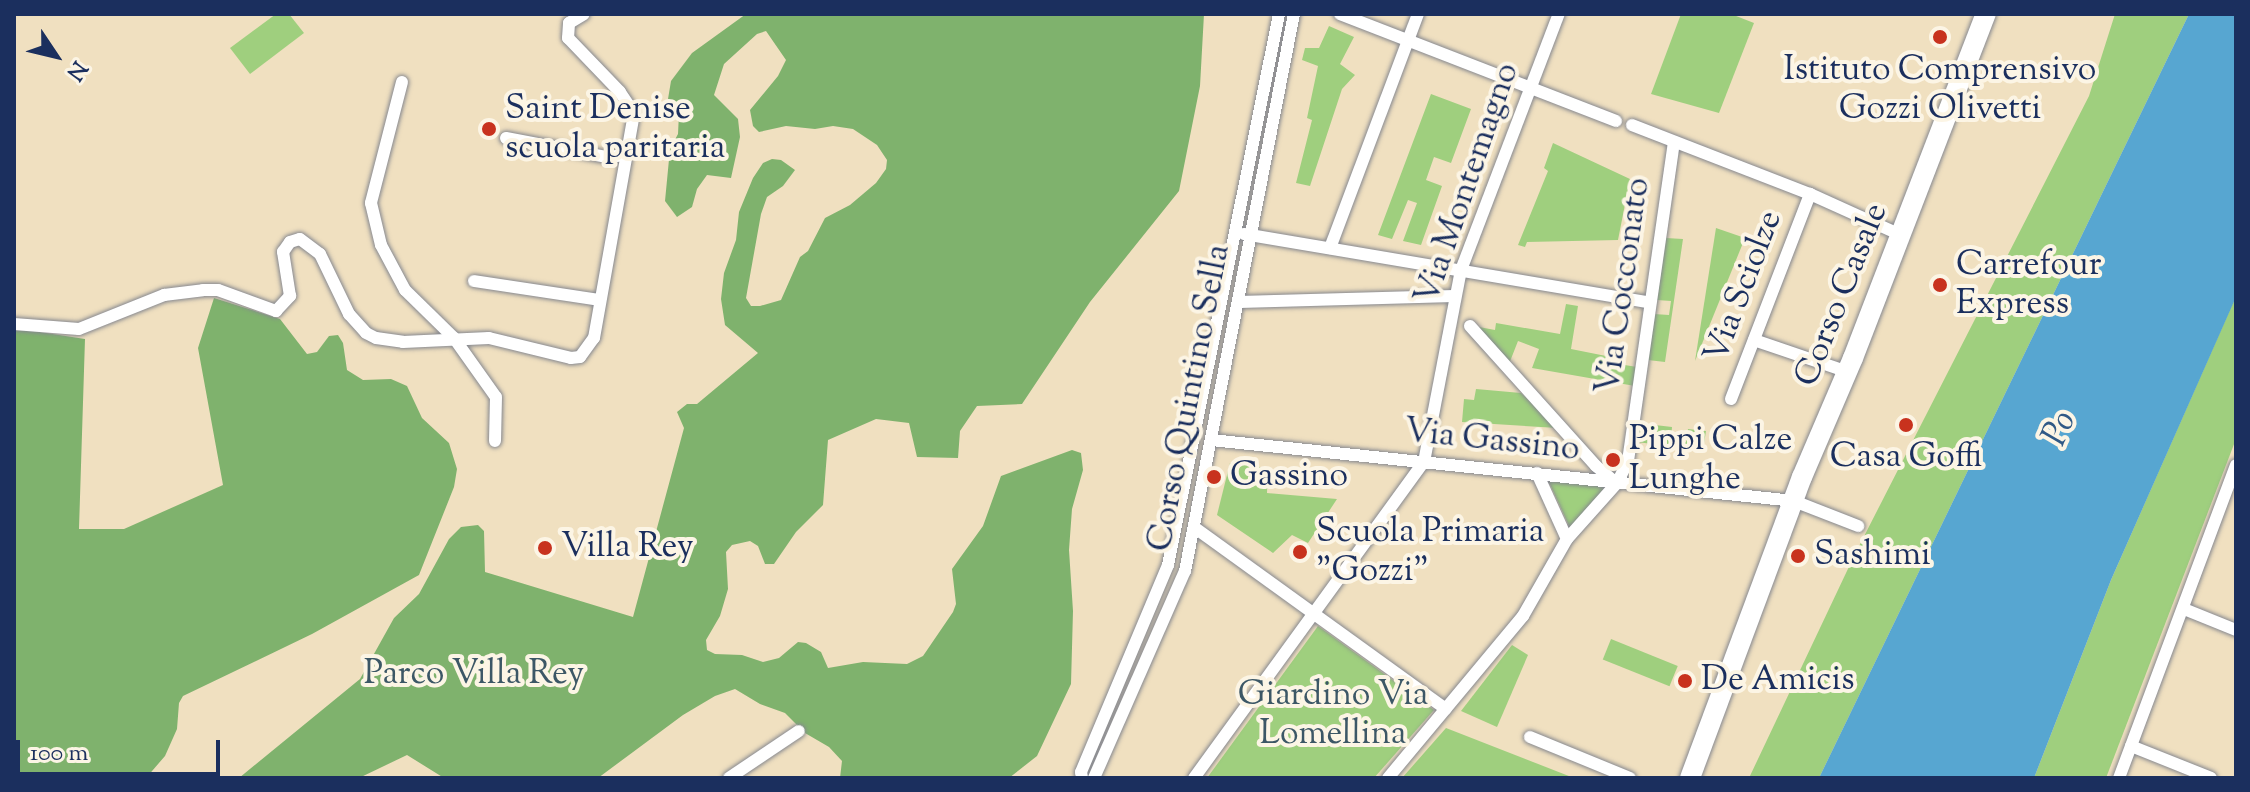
<!DOCTYPE html>
<html>
<head>
<meta charset="utf-8">
<style>
	body { margin:0 }
	#map { position:relative; width:2250px; height:792px; overflow:hidden; background:#f0e0c0; font-family:"Sorts Mill Goudy",serif }
	div>[style] { position:absolute }
	[style*='--x'] { left:calc(var(--x)*1px); top:calc(var(--y)*1px); width:calc(var(--w)*1px); rotate:calc(var(--a)*1deg) }
	.green>* { inset:0; background:#9fcf7e; transform-origin:0 0 }
	.forest>* { inset:0; background:#7fb26d }
	.water>* { inset:0; background:#57a6d1 }
	.roads { filter:drop-shadow(0 0 2px #86888f) drop-shadow(0 0 2px #86888f) }
	.minor>* { height:12px; margin:-6px; padding:0 6px; transform-origin:6px; border-radius:6px; background:#fff }
	.primary>* { height:20px; margin:-10px; padding:0 10px; transform-origin:10px; border-radius:10px; background:#fff }
	.dots>* { width:22px; height:22px; translate:-50% -50%; box-sizing:border-box; border:4px solid #fcf5e5; border-radius:50% }
	span { translate:-50% -50%; white-space:nowrap; text-align:center; line-height:1.15; -webkit-text-stroke:8px #fcf5e5; paint-order:stroke }
	.poi-label { font-size:34px; color:#1b2f5e }
	.left { translate:0 -50%; text-align:left }
	.street-label { font-size:34px; color:#1b2f5e }
	.park-label { font-size:34px; color:#3c5766 }
	.water-label { font-size:36px; color:#305986; font-style:italic }
	.frame { position:absolute; inset:0; border:16px solid #1b2f5e; pointer-events:none }
	.north { position:absolute; left:16px; top:16px; width:80px; height:80px; -webkit-text-stroke:6px #fcf5e5; paint-order:stroke; rotate:125deg; font-size:22px; font-weight:700; line-height:32px; text-align:center; color:#1b2f5e }
	.north::after { content:''; display:block; margin:auto; width:28px; height:36px; background:#1b2f5e; clip-path:polygon(50% 0,100% 100%,50% 72%,0 100%) }
	.scale { position:absolute; left:16px; top:740px; width:204px; height:36px; box-sizing:border-box; border:4px solid #1b2f5e; border-top:0; padding-left:10px; font-size:24px; line-height:28px; white-space:nowrap; color:#1b2f5e; -webkit-text-stroke:6px #fcf5e5; paint-order:stroke }
</style>
</head>
<body>
<div id="map">
	<div class="green">
		<i style="clip-path:polygon(276px 14px,289px 14px,304px 33px,250px 74px,230px 48px)"></i>
		<i style="clip-path:polygon(1681px 14px,1731px 14px,1754px 23px,1719px 113px,1651px 94px)"></i>
		<i style="clip-path:polygon(2115px 14px,2189px 14px,1819px 778px,1749px 778px,1855px 554px,2089px 96px)"></i>
		<i style="clip-path:polygon(1329px 26px,1354px 37px,1340px 64px,1355px 75px,1342px 89px,1310px 186px,1296px 183px,1312px 120px,1307px 118px,1318px 66px,1302px 60px,1305px 48px,1319px 48px)"></i>
		<i style="clip-path:polygon(1431px 94px,1471px 109px,1451px 163px,1434px 157px,1426px 180px,1442px 186px,1421px 245px,1403px 241px,1417px 203px,1408px 200px,1392px 239px,1378px 235px)"></i>
		<i style="clip-path:polygon(1553px 143px,1630px 179px,1618px 240px,1527px 242px,1525px 247px,1518px 245px,1548px 171px,1544px 168px)"></i>
		<i style="clip-path:polygon(1716px 228px,1745px 238px,1695px 361px)"></i>
		<i style="clip-path:polygon(1666px 238px,1683px 239px,1665px 362px,1648px 360px,1654px 314px,1669px 315px,1671px 301px,1657px 300px)"></i>
		<i style="clip-path:polygon(2236px 296px,2236px 439px,2106px 778px,2034px 778px,2111px 580px)"></i>
		<i style="clip-path:polygon(1566px 304px,1578px 306px,1571px 349px,1606px 356px,1606px 362px,1637px 367px,1635px 386px,1532px 368px,1539px 349px,1518px 341px,1509px 364px,1479px 327px,1495px 330px,1496px 323px,1560px 334px)"></i>
		<i style="clip-path:polygon(1476px 389px,1521px 393px,1558px 428px,1462px 422px,1464px 399px,1474px 400px)"></i>
		<i style="clip-path:polygon(1638px 423px,1672px 427px,1671px 441px,1686px 442px,1688px 429px,1706px 431px,1703px 450px,1636px 442px)"></i>
		<i style="clip-path:polygon(1230px 463px,1268px 468px,1267px 493px,1337px 499px,1308px 543px,1292px 535px,1273px 553px,1217px 515px)"></i>
		<i style="clip-path:polygon(1548px 480px,1606px 486px,1570px 528px)"></i>
		<i style="clip-path:polygon(1318px 626px,1434px 710px,1374px 778px,1207px 778px)"></i>
		<i style="left:1611px;top:639px;width:72px;height:22px;rotate:22deg"></i>
		<i style="clip-path:polygon(1512px 645px,1528px 655px,1497px 727px,1461px 711px)"></i>
		<i style="clip-path:polygon(1446px 728px,1574px 778px,1402px 778px)"></i>
	</div>
	<div class="forest">
		<i style="clip-path:polygon(746px 14px,1204px 14px,1200px 86px,1179px 191px,1090px 302px,1022px 404px,977px 406px,960px 431px,958px 458px,917px 457px,909px 423px,876px 419px,828px 440px,823px 505px,796px 532px,774px 564px,765px 564px,758px 546px,750px 541px,732px 545px,726px 552px,728px 589px,720px 616px,706px 640px,707px 650px,715px 654px,742px 655px,763px 662px,779px 658px,798px 642px,806px 643px,821px 652px,828px 668px,863px 662px,907px 664px,923px 656px,953px 612px,956px 604px,952px 569px,983px 526px,1001px 476px,1072px 450px,1081px 453px,1083px 470px,1072px 509px,1069px 550px,1073px 611px,1071px 684px,1037px 756px,1009px 778px,840px 778px,842px 761px,829px 747px,805px 733px,785px 713px,760px 704px,735px 689px,715px 696px,683px 715px,598px 778px,444px 778px,407px 755px,359px 778px,239px 778px,360px 679px,394px 618px,419px 594px,449px 539px,461px 527px,478px 525px,484px 531px,485px 572px,633px 617px,684px 428px,677px 412px,687px 404px,697px 404px,758px 353px,725px 325px,721px 299px,724px 273px,736px 240px,739px 212px,753px 178px,763px 163px,772px 159px,781px 160px,795px 170px,783px 186px,767px 197px,761px 214px,746px 298px,751px 306px,760px 306px,781px 300px,800px 257px,808px 251px,825px 218px,850px 205px,876px 183px,886px 169px,887px 160px,877px 145px,853px 129px,833px 126px,815px 129px,786px 126px,759px 132px,753px 126px,750px 110px,778px 76px,786px 60px,766px 31px,757px 34px,724px 64px,714px 95px,738px 119px,740px 137px,731px 178px,707px 175px,697px 189px,692px 207px,677px 217px,665px 201px,670px 149px,678px 134px,679px 113px,668px 99px,671px 81px,692px 53px)"></i>
		<i style="clip-path:polygon(214px 298px,280px 319px,307px 354px,317px 352px,329px 336px,338px 335px,343px 343px,347px 370px,363px 380px,391px 379px,407px 386px,422px 418px,449px 443px,457px 469px,454px 487px,419px 575px,312px 634px,183px 696px,179px 703px,177px 729px,165px 756px,146px 778px,14px 778px,14px 328px,85px 339px,79px 529px,124px 529px,223px 485px,198px 348px)"></i>
	</div>
	<div class="water">
		<i style="clip-path:polygon(2189px 14px,2236px 14px,2236px 297px,2111px 580px,2034px 778px,1819px 778px)"></i>
	</div>
	<div class="roads">
		<div class="minor">
			<i style="--x:1340;--y:14;--w:296;--a:21.2"></i>
			<i style="--x:402;--y:82;--w:125;--a:104.4"></i>
			<i style="--x:371;--y:203;--w:43;--a:76.6"></i>
			<i style="--x:381;--y:245;--w:51;--a:61.9"></i>
			<i style="--x:405;--y:290;--w:69;--a:44.4"></i>
			<i style="--x:454;--y:338;--w:72;--a:54.6"></i>
			<i style="--x:496;--y:397;--w:44;--a:91.3"></i>
			<i style="--x:1632;--y:125;--w:191;--a:21.2"></i>
			<i style="--x:1810;--y:194;--w:100;--a:24.3"></i>
			<i style="--x:506;--y:138;--w:103;--a:10.7"></i>
			<i style="--x:607;--y:157;--w:19;--a:-6"></i>
			<i style="--x:1244;--y:234;--w:412;--a:9.6"></i>
			<i style="--x:1330;--y:248;--w:250;--a:-69.4"></i>
			<i style="--x:474;--y:281;--w:127;--a:8.6"></i>
			<i style="--x:1239;--y:302;--w:215;--a:-1.6"></i>
			<i style="--x:14;--y:324;--w:65;--a:4.4"></i>
			<i style="--x:79;--y:329;--w:92;--a:-21.8"></i>
			<i style="--x:164;--y:295;--w:39;--a:-7"></i>
			<i style="--x:203;--y:290;--w:15;--a:0"></i>
			<i style="--x:218;--y:290;--w:62;--a:19.9"></i>
			<i style="--x:276;--y:311;--w:21;--a:-47"></i>
			<i style="--x:290;--y:296;--w:45;--a:-99"></i>
			<i style="--x:283;--y:252;--w:12;--a:-55"></i>
			<i style="--x:290;--y:242;--w:10;--a:-17"></i>
			<i style="--x:300;--y:239;--w:25;--a:37"></i>
			<i style="--x:320;--y:254;--w:67;--a:64.2"></i>
			<i style="--x:349;--y:314;--w:25;--a:48"></i>
			<i style="--x:366;--y:333;--w:11;--a:27"></i>
			<i style="--x:376;--y:338;--w:27;--a:8"></i>
			<i style="--x:403;--y:342;--w:86;--a:-2.7"></i>
			<i style="--x:489;--y:338;--w:84;--a:13.7"></i>
			<i style="--x:571;--y:358;--w:9;--a:-6"></i>
			<i style="--x:580;--y:357;--w:24;--a:-54"></i>
			<i style="--x:594;--y:338;--w:222;--a:-79.9"></i>
			<i style="--x:633;--y:119;--w:9;--a:-96"></i>
			<i style="--x:632;--y:110;--w:22;--a:-124"></i>
			<i style="--x:620;--y:92;--w:75;--a:-133.9"></i>
			<i style="--x:568;--y:38;--w:15;--a:-86"></i>
			<i style="--x:569;--y:23;--w:17;--a:-31"></i>
			<i style="--x:1470;--y:326;--w:188;--a:48"></i>
			<i style="--x:1596;--y:466;--w:23;--a:40"></i>
			<i style="--x:1754;--y:340;--w:99;--a:18.8"></i>
			<i style="--x:1731;--y:399;--w:220;--a:-68.9"></i>
			<i style="--x:1211;--y:440;--w:586;--a:5.97"></i>
			<i style="--x:1794;--y:501;--w:69;--a:21.3"></i>
			<i style="--x:1537;--y:473;--w:72;--a:65.6"></i>
			<i style="--x:1195;--y:528;--w:309;--a:35.8"></i>
			<i style="--x:2184;--y:609;--w:56;--a:22"></i>
			<i style="--x:1530;--y:737;--w:108;--a:22.3"></i>
			<i style="--x:2131;--y:746;--w:86;--a:21.8"></i>
			<i style="--x:729;--y:778;--w:84;--a:-33.9"></i>
			<i style="--x:1082;--y:778;--w:6;--a:-99"></i>
			<i style="--x:1081;--y:772;--w:225;--a:-67.2"></i>
			<i style="--x:1168;--y:565;--w:562;--a:-78.61"></i>
			<i style="--x:1094;--y:778;--w:226;--a:-66.3"></i>
			<i style="--x:1185;--y:571;--w:568;--a:-78.93"></i>
			<i style="--x:1194;--y:778;--w:391;--a:-54"></i>
			<i style="--x:1424;--y:462;--w:196;--a:-79.1"></i>
			<i style="--x:1461;--y:270;--w:274;--a:-69.1"></i>
			<i style="--x:1388;--y:778;--w:211;--a:-50.2"></i>
			<i style="--x:1523;--y:616;--w:89;--a:-60.3"></i>
			<i style="--x:1567;--y:539;--w:75;--a:-48.2"></i>
			<i style="--x:1617;--y:483;--w:25;--a:-63"></i>
			<i style="--x:1628;--y:461;--w:322;--a:-81.8"></i>
			<i style="--x:2119;--y:778;--w:334;--a:-69.5"></i>
		</div>
		<div class="primary">
			<i style="--x:1690;--y:778;--w:321;--a:-69.6"></i>
			<i style="--x:1802;--y:477;--w:129;--a:-66.8"></i>
			<i style="--x:1853;--y:358;--w:369;--a:-68.9"></i>
		</div>
	</div>
	<div class="dots">
		<i style="left:1940px;top:37px;background:#c8321e"></i>
		<i style="left:489px;top:129px;background:#c8321e"></i>
		<i style="left:1940px;top:285px;background:#c8321e"></i>
		<i style="left:1906px;top:425px;background:#c8321e"></i>
		<i style="left:1613px;top:460px;background:#c8321e"></i>
		<i style="left:1214px;top:477px;background:#c8321e"></i>
		<i style="left:545px;top:548px;background:#c8321e"></i>
		<i style="left:1300px;top:552px;background:#c8321e"></i>
		<i style="left:1798px;top:556px;background:#c8321e"></i>
		<i style="left:1685px;top:681px;background:#c8321e"></i>
	</div>
	<div class="poi-label">
		<span style="left:1940px;top:90px">Istituto Comprensivo<br>Gozzi Olivetti</span>
		<span class="left" style="left:505px;top:129px">Saint Denise<br>scuola paritaria</span>
		<span class="left" style="left:1956px;top:285px">Carrefour<br>Express</span>
		<span class="left" style="left:1629px;top:460px">Pippi Calze<br>Lunghe</span>
		<span style="left:1906px;top:458px">Casa Goffi</span>
		<span class="left" style="left:1230px;top:477px">Gassino</span>
		<span class="left" style="left:1316px;top:552px">Scuola Primaria<br>"Gozzi"</span>
		<span class="left" style="left:561px;top:548px">Villa Rey</span>
		<span class="left" style="left:1814px;top:556px">Sashimi</span>
		<span class="left" style="left:1701px;top:681px">De Amicis</span>
	</div>
	<div class="street-label">
		<span style="left:1468px;top:184px;rotate:-71deg">Via Montemagno</span>
		<span style="left:1624px;top:286px;rotate:-82deg">Via Cocconato</span>
		<span style="left:1744px;top:287px;rotate:-69deg">Via Sciolze</span>
		<span style="left:1842px;top:295px;rotate:-68deg">Corso Casale</span>
		<span style="left:1190px;top:398px;rotate:-79deg">Corso Quintino Sella</span>
		<span style="left:1492px;top:441px;rotate:6deg">Via Gassino</span>
	</div>
	<div class="park-label">
		<span style="left:474px;top:675px">Parco Villa Rey</span>
		<span style="left:1333px;top:715px">Giardino Via<br>Lomellina</span>
	</div>
	<div class="water-label">
		<span style="left:2061px;top:429px;rotate:-67deg">Po</span>
	</div>
	<div class="frame"></div>
	<div class="north">N</div>
	<div class="scale">100 m</div>
</div>
</body>
</html>
